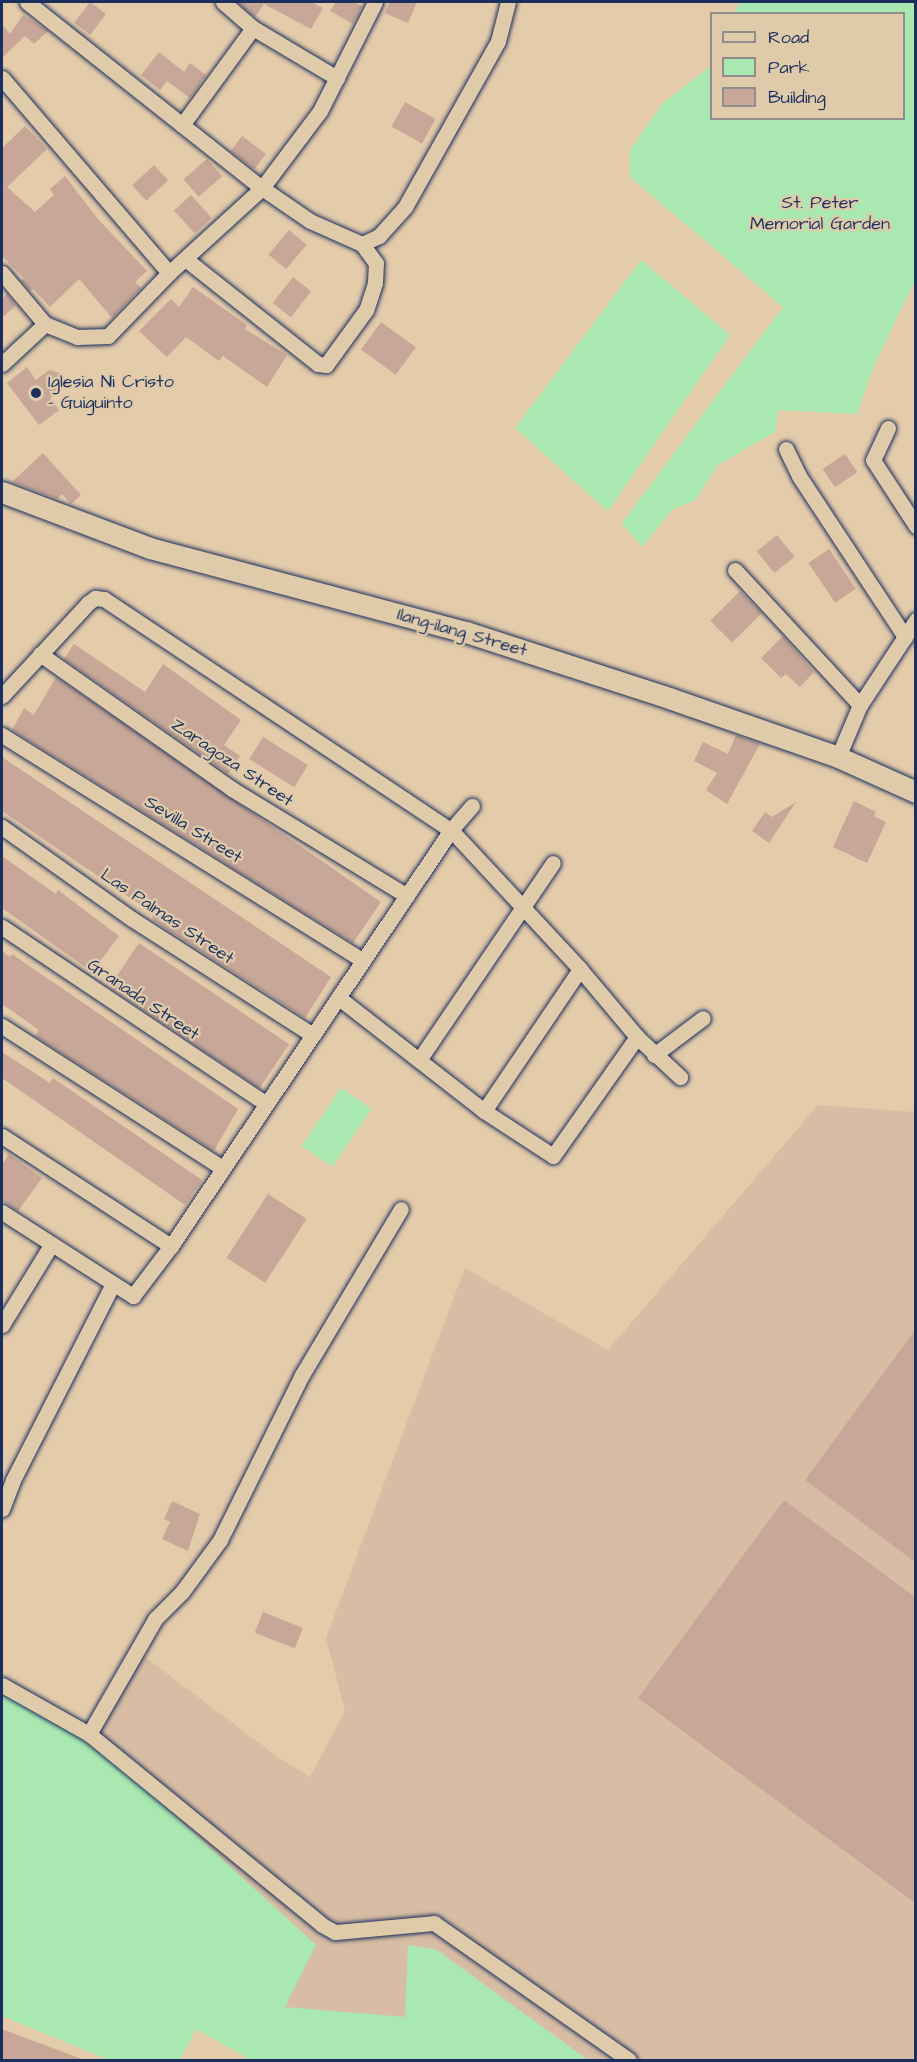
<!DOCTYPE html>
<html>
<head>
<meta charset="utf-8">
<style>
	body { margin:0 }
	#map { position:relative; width:917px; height:2062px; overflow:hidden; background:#e4cbaa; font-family:"Architects Daughter",sans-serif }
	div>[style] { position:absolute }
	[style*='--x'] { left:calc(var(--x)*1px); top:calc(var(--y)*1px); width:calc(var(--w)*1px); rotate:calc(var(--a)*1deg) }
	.built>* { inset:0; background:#d8bda4 }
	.green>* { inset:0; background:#a9e9b1; transform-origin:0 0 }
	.building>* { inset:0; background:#c8a798; transform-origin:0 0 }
	.roads { filter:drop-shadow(0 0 2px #1b2f5e) drop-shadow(0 0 2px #1b2f5e) }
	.street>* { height:15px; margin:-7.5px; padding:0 7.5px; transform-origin:7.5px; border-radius:7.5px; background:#dfcbaa }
	.secondary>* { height:21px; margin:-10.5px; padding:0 10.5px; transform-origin:10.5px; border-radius:10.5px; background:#dfcbaa }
	.dots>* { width:16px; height:16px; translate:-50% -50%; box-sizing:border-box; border:3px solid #dfcbaa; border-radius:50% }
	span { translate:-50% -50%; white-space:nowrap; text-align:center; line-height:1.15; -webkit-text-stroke:4.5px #dfcbaa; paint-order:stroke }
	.park-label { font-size:18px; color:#223862 }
	.poi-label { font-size:18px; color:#1b2f5e }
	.left { translate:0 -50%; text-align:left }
	.street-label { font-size:18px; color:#1b2f5e }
	.frame { position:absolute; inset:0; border:3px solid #1b2f5e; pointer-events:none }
	.legend { position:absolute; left:710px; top:12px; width:195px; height:108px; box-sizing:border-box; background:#dfcbaa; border:2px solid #918d8c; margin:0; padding:8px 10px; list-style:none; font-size:18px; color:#1b2f5e }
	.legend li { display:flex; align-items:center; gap:12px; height:30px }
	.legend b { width:30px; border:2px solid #918d8c }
</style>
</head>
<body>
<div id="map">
	<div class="built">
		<i style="clip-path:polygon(818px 1105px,915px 1112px,915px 2060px,253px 2060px,92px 1740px,141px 1654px,278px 1757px,310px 1777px,345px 1711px,326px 1638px,465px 1268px,608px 1350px)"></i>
	</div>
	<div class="green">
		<i style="clip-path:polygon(740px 2px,915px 2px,915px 280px,873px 368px,857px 414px,778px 410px,775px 432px,718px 465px,695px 500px,672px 510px,642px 547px,622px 523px,783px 307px,630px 177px,630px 150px,663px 103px,711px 66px,712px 118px,904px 118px,904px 14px,734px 13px)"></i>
		<i style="clip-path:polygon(641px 260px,730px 335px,608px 511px,515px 428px)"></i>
		<i style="left:341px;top:1088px;width:37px;height:70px;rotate:34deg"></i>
		<i style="clip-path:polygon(2px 1686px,92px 1740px,316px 1945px,285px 2007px,405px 2017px,408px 1945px,437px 1950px,588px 2060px,251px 2060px,196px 2029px,180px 2060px,109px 2060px,2px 2016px)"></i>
	</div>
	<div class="building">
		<i style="left:90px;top:2px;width:20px;height:26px;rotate:37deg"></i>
		<i style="clip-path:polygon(237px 2px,312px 2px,323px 8px,311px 29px,264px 4px,255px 17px)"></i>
		<i style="clip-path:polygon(336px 2px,353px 2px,362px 6px,353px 24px,330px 11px)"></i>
		<i style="clip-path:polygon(390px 2px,417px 2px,408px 23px,385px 13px)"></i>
		<i style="clip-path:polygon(23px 15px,48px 31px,34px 44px,25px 36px,2px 58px,2px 24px,10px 34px)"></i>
		<i style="clip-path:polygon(159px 52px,184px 72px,190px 63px,206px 75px,190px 98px,167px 81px,160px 90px,141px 75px)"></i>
		<i style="left:405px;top:102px;width:35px;height:28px;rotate:29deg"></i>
		<i style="clip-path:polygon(25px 126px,47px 149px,7px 187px,35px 212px,54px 195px,50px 189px,65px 176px,98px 219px,147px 271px,135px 282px,141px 288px,112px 318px,79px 279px,50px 307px,33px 289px,30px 291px,21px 281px,24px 278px,2px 256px,2px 148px)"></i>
		<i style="left:242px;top:136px;width:30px;height:19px;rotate:37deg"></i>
		<i style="left:207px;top:159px;width:23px;height:31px;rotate:49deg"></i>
		<i style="left:154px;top:165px;width:21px;height:30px;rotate:47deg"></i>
		<i style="left:191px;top:195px;width:31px;height:23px;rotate:48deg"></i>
		<i style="left:289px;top:230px;width:23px;height:32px;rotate:40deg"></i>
		<i style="left:293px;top:277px;width:23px;height:33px;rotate:38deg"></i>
		<i style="clip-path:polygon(193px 287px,247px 325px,245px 329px,287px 355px,267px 387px,223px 356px,219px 361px,186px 337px,167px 357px,139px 331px,171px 299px,179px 307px)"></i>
		<i style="clip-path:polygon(7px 294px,16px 305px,2px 318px,2px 299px)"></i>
		<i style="left:381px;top:322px;width:43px;height:34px;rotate:36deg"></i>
		<i style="clip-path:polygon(27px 367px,36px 380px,49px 370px,60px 373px,65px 379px,63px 388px,50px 398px,59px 410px,39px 425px,7px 383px)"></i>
		<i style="clip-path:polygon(43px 453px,81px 495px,71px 504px,62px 494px,57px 499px,12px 482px)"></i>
		<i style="left:845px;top:454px;width:22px;height:27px;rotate:56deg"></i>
		<i style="left:777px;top:535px;width:28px;height:26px;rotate:51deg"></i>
		<i style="left:829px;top:549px;width:48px;height:25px;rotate:56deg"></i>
		<i style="left:740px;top:591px;width:31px;height:42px;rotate:45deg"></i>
		<i style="clip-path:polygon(783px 636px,814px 672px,800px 687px,786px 674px,781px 678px,761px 658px)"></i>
		<i style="clip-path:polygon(74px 644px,145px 692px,163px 664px,241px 720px,224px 745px,240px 756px,228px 774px,64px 659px)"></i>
		<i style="clip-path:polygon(56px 677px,381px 902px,353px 943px,12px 730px,24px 708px,34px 715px)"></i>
		<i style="clip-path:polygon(736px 735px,760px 744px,727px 804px,706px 790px,717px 773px,694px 761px,703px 742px,728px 754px)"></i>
		<i style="left:263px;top:737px;width:53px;height:26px;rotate:32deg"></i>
		<i style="clip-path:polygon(2px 757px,331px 977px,305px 1018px,154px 921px,151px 912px,2px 811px)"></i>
		<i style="clip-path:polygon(854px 801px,876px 812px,874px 816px,886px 822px,867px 863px,833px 847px)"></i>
		<i style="clip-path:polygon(796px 802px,769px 843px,752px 831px,765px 812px,772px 817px)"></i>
		<i style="clip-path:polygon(2px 856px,56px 894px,58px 890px,119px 936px,92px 972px,2px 908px)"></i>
		<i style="left:139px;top:943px;width:181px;height:53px;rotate:34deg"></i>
		<i style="clip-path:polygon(2px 951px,10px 957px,12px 954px,238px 1109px,214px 1151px,35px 1036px,39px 1030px,2px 1004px)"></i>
		<i style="clip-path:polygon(2px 1052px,50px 1083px,53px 1078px,202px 1180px,185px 1205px,2px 1078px)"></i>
		<i style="clip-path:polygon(9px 1154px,42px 1178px,18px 1211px,2px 1200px,2px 1165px)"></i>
		<i style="left:268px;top:1194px;width:46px;height:76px;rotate:33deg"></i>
		<i style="clip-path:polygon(915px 1330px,915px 1562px,805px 1480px)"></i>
		<i style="clip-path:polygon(784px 1500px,915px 1597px,915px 1903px,638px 1698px)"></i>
		<i style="clip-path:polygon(172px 1501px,200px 1514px,188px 1551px,162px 1539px,170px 1522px,164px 1519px)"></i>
		<i style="left:263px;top:1612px;width:43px;height:22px;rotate:22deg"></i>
		<i style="clip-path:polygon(2px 2029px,82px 2059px,82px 2061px,2px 2061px)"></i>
	</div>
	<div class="roads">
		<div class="street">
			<i style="--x:27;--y:2;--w:300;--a:38.4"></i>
			<i style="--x:262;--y:188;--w:58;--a:34.5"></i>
			<i style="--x:310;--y:221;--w:57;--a:23.9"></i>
			<i style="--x:362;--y:244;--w:24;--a:54"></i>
			<i style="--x:376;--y:263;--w:20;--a:93"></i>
			<i style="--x:375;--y:283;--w:28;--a:108"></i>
			<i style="--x:366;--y:310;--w:68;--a:126"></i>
			<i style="--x:326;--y:365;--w:8;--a:-173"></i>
			<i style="--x:318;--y:364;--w:167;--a:-141.6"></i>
			<i style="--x:223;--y:2;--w:40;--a:41"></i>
			<i style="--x:253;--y:28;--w:98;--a:30.8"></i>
			<i style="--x:2;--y:78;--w:257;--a:49.4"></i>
			<i style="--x:182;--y:125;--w:120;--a:-53.8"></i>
			<i style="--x:362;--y:244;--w:19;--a:-25"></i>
			<i style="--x:379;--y:236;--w:39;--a:-48"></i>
			<i style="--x:405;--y:207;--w:190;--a:-60.7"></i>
			<i style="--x:498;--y:41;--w:40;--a:-75.6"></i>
			<i style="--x:2;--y:273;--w:67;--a:49.9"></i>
			<i style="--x:2;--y:364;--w:59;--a:-42.9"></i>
			<i style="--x:45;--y:324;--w:35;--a:22"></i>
			<i style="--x:77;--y:337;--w:31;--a:-2"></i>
			<i style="--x:108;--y:336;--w:88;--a:-45.9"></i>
			<i style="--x:169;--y:273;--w:126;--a:-42.4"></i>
			<i style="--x:262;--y:188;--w:96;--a:-53"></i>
			<i style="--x:320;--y:111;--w:122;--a:-63.2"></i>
			<i style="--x:888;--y:428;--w:35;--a:115"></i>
			<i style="--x:873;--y:460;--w:79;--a:56.9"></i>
			<i style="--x:786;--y:449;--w:30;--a:64"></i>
			<i style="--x:799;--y:476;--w:193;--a:56.6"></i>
			<i style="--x:735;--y:570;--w:184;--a:47.2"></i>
			<i style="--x:40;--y:654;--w:235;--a:35.1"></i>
			<i style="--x:232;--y:789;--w:205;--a:31.4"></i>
			<i style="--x:2;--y:696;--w:127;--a:-47.2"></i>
			<i style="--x:88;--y:603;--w:9;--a:-36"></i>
			<i style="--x:95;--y:598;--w:9;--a:6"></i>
			<i style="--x:104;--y:599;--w:417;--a:33.7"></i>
			<i style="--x:451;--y:830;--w:190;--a:47.1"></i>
			<i style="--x:580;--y:969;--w:89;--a:50"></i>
			<i style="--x:637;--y:1037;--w:59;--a:42.9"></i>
			<i style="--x:2;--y:735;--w:426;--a:32"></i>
			<i style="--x:838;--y:757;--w:56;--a:-67.1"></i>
			<i style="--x:860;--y:705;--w:102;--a:-56.6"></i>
			<i style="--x:2;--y:827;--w:159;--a:35.3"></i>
			<i style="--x:132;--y:919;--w:215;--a:32.7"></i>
			<i style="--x:2;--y:927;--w:316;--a:33.8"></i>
			<i style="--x:339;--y:998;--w:184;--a:37.9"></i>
			<i style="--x:484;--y:1111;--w:82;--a:33.1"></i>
			<i style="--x:553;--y:1156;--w:146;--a:-54.8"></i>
			<i style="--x:2;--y:1026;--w:262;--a:32.8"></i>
			<i style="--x:654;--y:1055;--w:61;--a:-37.1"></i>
			<i style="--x:419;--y:1060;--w:238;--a:-55.8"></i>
			<i style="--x:484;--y:1111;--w:171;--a:-55.9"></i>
			<i style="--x:2;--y:1136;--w:202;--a:33.1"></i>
			<i style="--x:2;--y:1212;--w:156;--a:32.7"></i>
			<i style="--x:133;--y:1296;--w:63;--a:-52.8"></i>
			<i style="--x:171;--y:1246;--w:501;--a:-56.06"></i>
			<i style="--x:451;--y:830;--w:32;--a:-49"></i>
			<i style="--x:2;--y:1325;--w:94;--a:-58.5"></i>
			<i style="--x:2;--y:1509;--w:31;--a:-69"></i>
			<i style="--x:13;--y:1480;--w:218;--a:-63"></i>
			<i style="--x:2;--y:1685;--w:100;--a:29.4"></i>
			<i style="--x:89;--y:1734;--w:301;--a:39.3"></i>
			<i style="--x:322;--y:1925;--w:15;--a:28"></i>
			<i style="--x:335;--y:1932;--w:99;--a:-5.2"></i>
			<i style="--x:434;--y:1923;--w:238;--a:35.1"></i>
			<i style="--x:89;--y:1734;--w:133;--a:-60.1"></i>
			<i style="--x:155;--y:1619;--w:38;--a:-45"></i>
			<i style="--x:182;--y:1592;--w:64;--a:-53.8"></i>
			<i style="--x:220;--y:1540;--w:184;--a:-63.6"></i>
			<i style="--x:302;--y:1375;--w:193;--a:-59.2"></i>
		</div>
		<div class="secondary">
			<i style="--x:2;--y:492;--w:158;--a:20.7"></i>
			<i style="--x:150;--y:548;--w:327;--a:14.9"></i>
			<i style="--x:466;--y:632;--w:213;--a:18"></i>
			<i style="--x:669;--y:698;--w:179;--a:19.2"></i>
			<i style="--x:838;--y:757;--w:85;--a:24.2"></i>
		</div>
	</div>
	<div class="dots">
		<i style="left:36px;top:393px;background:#1b2f5e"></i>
	</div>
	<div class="park-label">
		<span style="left:820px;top:214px">St. Peter<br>Memorial Garden</span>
	</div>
	<div class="poi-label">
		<span class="left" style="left:48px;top:393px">Iglesia Ni Cristo<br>- Guiguinto</span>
	</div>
	<div class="street-label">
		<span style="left:462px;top:633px;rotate:16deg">Ilang-ilang Street</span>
		<span style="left:232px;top:763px;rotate:34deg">Zaragoza Street</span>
		<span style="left:193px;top:830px;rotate:32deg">Sevilla Street</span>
		<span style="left:167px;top:917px;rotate:34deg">Las Palmas Street</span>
		<span style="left:143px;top:1000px;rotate:34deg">Granada Street</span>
	</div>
	<div class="frame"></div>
	<ul class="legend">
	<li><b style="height:8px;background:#dfcbaa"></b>Road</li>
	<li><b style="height:16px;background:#a9e9b1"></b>Park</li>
	<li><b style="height:16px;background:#c8a798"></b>Building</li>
	</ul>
</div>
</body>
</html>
